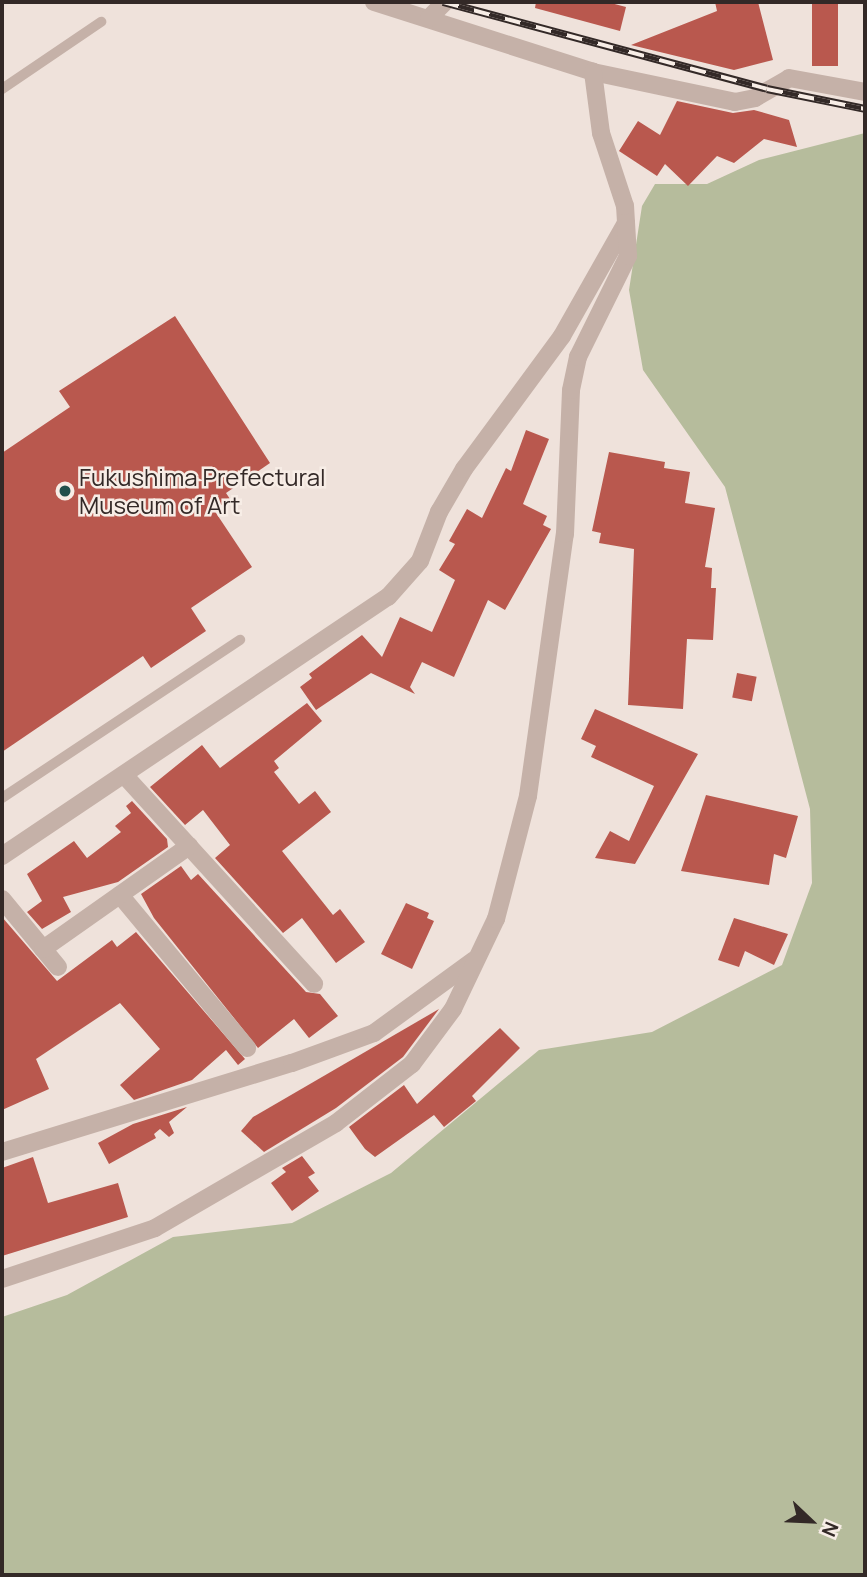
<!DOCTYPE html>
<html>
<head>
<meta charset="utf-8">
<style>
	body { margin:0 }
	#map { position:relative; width:867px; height:1577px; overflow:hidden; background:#efe2db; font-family:Manrope,sans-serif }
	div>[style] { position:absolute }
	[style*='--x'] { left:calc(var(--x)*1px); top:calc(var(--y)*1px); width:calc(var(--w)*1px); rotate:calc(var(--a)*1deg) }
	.green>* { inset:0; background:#b6bc9c }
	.building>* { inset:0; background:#b9584e; transform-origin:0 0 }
	.lane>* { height:10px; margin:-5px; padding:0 5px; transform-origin:5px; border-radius:5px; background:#c5b1a8 }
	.street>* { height:18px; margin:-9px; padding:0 9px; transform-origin:9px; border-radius:9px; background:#c5b1a8 }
	.rail>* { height:8px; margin-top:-4px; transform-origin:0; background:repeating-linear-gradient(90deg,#f7ede6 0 16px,#332927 0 32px); box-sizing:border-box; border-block:2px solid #332927 }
	.dots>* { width:19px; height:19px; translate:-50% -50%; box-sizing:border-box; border:4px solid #f7ede6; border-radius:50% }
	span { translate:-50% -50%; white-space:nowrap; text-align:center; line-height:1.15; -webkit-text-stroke:5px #f7ede6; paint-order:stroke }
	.poi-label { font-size:24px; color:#332927 }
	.left { translate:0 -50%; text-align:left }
	.frame { position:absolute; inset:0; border:4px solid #332927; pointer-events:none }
	.north { position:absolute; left:776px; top:1486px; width:70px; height:70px; -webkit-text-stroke:5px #f7ede6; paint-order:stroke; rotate:113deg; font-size:19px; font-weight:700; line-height:28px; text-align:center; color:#332927 }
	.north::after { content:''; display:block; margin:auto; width:24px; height:32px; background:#332927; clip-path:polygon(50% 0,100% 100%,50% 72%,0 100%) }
</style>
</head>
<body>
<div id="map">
	<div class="green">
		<i style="clip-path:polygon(865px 133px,865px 1575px,2px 1575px,2px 1317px,67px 1295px,173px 1237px,292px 1223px,391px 1173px,539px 1050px,652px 1032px,782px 965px,812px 883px,810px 809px,725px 487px,643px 370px,629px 290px,642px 206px,655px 184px,707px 184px,759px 160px)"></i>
	</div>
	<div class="building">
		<i style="clip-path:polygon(536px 2px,607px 2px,626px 7px,620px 31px,535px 8px)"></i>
		<i style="clip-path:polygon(715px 2px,758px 2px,773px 60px,734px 70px,631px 45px,717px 11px)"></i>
		<i style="left:812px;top:2px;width:26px;height:64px"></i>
		<i style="clip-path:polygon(677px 101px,733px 113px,754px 110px,789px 120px,797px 147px,764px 139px,734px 163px,717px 156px,688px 186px,665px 164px,657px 176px,619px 151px,638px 121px,660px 135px)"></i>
		<i style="clip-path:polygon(175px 316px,270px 463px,226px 493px,230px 499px,214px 510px,252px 567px,191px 608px,206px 631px,151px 668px,143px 656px,2px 752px,2px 453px,70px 407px,59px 391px)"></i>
		<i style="clip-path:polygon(526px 430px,549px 439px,523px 504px,547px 516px,543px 525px,551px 529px,505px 610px,488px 600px,454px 677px,422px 662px,410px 687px,415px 694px,371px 673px,316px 710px,300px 687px,312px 678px,309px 674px,362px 635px,382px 657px,400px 617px,432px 632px,455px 580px,439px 570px,455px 544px,449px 541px,467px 509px,482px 518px,506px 468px,511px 471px)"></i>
		<i style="clip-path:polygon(609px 452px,665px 462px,664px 468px,690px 472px,685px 503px,715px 508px,705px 567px,712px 568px,711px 588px,716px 588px,713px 640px,687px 639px,683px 709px,628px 705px,634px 549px,599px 543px,601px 533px,592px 531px)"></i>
		<i style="left:737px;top:673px;width:20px;height:25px;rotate:11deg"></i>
		<i style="clip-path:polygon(307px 703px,322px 721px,274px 761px,279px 768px,274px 772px,299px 804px,315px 791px,331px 812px,282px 851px,333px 915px,340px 909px,365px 942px,336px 963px,302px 918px,283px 933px,215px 858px,230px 845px,203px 810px,185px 825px,150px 787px,202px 745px,220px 768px)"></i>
		<i style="clip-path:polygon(595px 709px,698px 754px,635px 864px,595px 858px,610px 831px,629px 841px,654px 786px,591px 757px,596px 746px,581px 739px)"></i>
		<i style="clip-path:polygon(706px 795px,798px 816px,786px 858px,774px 854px,769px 885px,681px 871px)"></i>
		<i style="clip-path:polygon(132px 801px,167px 839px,168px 847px,118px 882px,63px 897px,71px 912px,42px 929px,27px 912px,42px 901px,27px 874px,74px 841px,87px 858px,121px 832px,115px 826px,131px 813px,126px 806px)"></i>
		<i style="clip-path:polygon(181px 866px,191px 880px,198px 874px,306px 992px,320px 994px,338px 1016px,309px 1038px,294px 1019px,258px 1048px,154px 918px,141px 894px)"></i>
		<i style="clip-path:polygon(406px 903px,429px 913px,427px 918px,434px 921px,412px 969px,381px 954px)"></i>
		<i style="clip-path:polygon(2px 917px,57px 981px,112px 940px,117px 947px,136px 932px,245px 1059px,238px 1065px,226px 1050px,192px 1080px,134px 1100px,120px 1085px,160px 1049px,120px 1003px,36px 1059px,49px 1089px,2px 1110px)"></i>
		<i style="clip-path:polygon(734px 918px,788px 934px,774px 965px,745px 951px,739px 967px,718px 960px)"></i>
		<i style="clip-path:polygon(439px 1009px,403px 1057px,336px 1108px,264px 1152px,241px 1131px,253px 1117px)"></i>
		<i style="clip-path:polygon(500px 1028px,520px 1048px,472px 1096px,476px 1101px,444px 1127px,434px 1115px,375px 1157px,365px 1149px,349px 1127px,404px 1085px,417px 1104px)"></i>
		<i style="clip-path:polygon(187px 1107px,169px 1122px,174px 1133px,169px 1137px,160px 1129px,154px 1134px,156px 1138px,109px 1164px,98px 1143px,133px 1124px)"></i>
		<i style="clip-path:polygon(302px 1156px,315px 1173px,308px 1177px,319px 1191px,292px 1211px,271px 1183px,286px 1172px,282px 1168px)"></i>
		<i style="clip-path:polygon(33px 1157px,48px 1203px,118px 1183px,128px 1217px,2px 1256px,2px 1168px)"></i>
	</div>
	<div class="lane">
		<i style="--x:2;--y:89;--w:120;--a:-34.1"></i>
		<i style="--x:2;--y:798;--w:286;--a:-33.6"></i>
	</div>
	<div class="street">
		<i style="--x:374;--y:2;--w:230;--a:17.7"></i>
		<i style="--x:593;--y:72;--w:145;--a:11.9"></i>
		<i style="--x:735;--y:102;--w:20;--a:-11"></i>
		<i style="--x:755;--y:98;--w:39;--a:-30"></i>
		<i style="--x:789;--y:78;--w:77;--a:10.4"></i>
		<i style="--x:429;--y:18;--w:23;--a:-45"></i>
		<i style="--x:125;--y:776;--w:281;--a:47.7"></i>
		<i style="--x:2;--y:856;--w:465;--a:-33.9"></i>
		<i style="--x:388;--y:597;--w:48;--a:-48.4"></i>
		<i style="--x:420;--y:561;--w:53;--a:-68.8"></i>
		<i style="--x:439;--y:512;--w:50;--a:-59.8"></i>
		<i style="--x:464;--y:469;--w:165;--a:-53.6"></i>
		<i style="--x:562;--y:336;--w:130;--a:-60.5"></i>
		<i style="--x:120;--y:895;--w:199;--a:50.3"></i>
		<i style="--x:2;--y:899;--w:88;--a:50.5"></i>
		<i style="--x:43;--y:949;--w:179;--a:-35.2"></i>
		<i style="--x:2;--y:1152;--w:303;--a:-17.1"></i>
		<i style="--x:292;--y:1063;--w:87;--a:-20.1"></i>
		<i style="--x:374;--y:1033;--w:124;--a:-36.1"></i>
		<i style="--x:2;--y:1279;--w:161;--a:-18.4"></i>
		<i style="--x:155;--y:1228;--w:209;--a:-30.1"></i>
		<i style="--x:336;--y:1123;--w:96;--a:-37.8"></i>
		<i style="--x:412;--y:1064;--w:69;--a:-53.3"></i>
		<i style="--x:453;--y:1009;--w:100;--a:-64.5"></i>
		<i style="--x:496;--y:919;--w:127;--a:-75.4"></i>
		<i style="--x:528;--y:796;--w:265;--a:-82"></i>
		<i style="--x:565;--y:534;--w:144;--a:-87.6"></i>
		<i style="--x:571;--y:390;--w:34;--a:-78"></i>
		<i style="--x:578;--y:357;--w:113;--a:-63.7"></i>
		<i style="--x:628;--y:256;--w:50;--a:-93.4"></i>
		<i style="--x:625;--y:206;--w:77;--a:-108.2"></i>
		<i style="--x:601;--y:133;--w:62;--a:-97.5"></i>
	</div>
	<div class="rail">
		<i style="--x:443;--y:2;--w:335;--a:15"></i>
		<i style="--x:767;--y:89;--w:100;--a:11.5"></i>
	</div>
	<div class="dots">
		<i style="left:65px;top:491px;background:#21504c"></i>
	</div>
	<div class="poi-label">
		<span class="left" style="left:79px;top:491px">Fukushima Prefectural<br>Museum of Art</span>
	</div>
	<div class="frame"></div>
	<div class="north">N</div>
</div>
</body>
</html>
